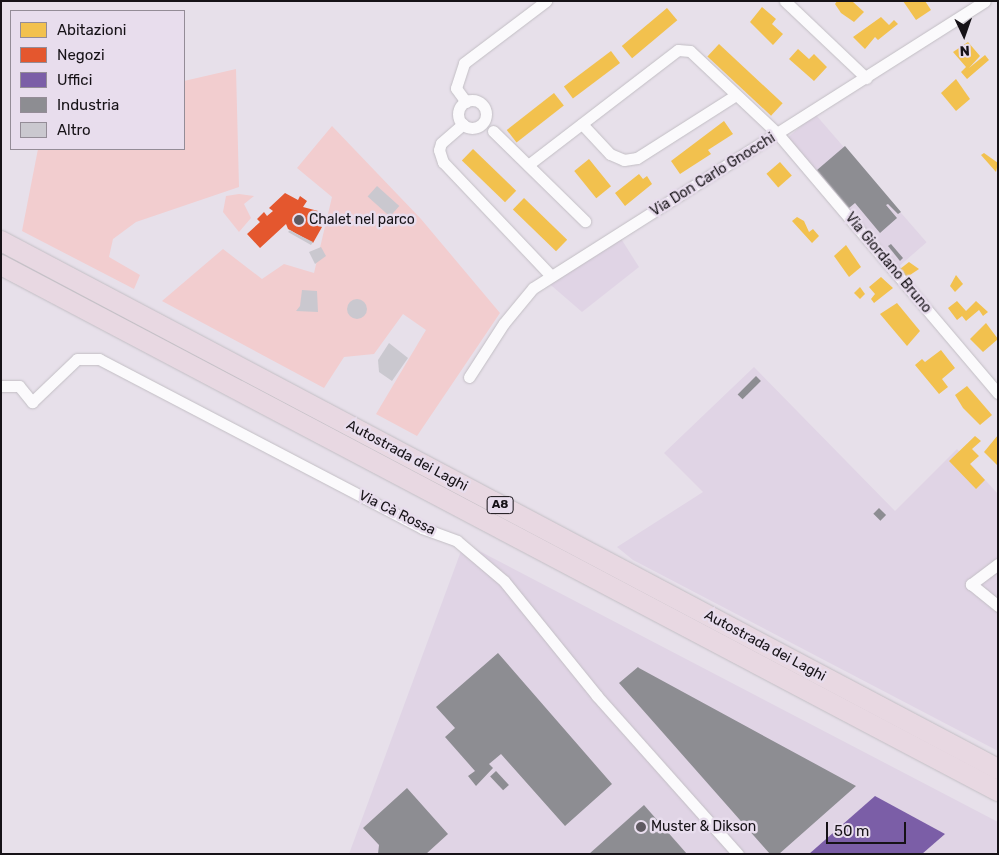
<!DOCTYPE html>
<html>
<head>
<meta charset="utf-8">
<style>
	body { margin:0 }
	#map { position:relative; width:999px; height:855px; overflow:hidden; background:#e7e0ea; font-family:Rubik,sans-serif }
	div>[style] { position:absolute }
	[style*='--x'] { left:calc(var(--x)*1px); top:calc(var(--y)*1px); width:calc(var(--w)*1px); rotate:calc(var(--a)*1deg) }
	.built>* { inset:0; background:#e0d4e5; transform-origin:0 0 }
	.green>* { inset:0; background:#f2cdcf }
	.homes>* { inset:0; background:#f2c14e; transform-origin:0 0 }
	.shops>* { inset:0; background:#e4572e }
	.offices>* { inset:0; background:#7b5ea7 }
	.industry>* { inset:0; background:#8d8d92; transform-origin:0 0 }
	.building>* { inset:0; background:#cac8cf; transform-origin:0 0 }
	.round { border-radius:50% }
	.roads { filter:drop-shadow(0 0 1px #c2bec4) drop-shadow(0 0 1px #c2bec4) }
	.minor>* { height:11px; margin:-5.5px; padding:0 5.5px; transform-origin:5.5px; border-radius:5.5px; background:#fbfafc }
	.minor>.ring { margin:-5.5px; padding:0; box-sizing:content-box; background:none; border:11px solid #fbfafc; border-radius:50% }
	.motorway>* { height:20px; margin:-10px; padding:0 10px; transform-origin:10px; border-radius:10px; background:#e8d8e2 }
	.dots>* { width:14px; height:14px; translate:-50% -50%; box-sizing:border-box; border:2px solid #e8dded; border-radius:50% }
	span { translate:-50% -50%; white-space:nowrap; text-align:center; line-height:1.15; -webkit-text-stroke:5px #e8dded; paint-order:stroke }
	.shield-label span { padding:1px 4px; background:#e8dded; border:1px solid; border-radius:4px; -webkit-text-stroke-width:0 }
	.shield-label { font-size:12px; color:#161217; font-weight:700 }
	.street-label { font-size:14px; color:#161217 }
	.poi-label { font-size:14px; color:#161217 }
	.left { translate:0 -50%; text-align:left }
	.frame { position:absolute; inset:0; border:2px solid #161217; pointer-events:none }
	.legend { position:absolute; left:10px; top:10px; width:175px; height:140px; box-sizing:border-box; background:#e8dded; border:1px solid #948c97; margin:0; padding:6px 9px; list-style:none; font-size:15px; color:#161217 }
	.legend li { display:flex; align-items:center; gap:10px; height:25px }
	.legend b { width:25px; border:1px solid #948c97 }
	.north { position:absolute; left:939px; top:10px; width:50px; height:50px; -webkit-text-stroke:4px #e8dded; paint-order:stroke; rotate:177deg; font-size:14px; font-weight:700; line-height:20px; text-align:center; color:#161217 }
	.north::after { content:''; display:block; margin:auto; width:18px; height:22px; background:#161217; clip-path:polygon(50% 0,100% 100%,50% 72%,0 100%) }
	.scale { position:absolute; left:826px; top:822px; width:80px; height:22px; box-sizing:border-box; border:2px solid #161217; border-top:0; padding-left:6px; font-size:15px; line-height:18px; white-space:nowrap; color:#161217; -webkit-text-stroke:4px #e8dded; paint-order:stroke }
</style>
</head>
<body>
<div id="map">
	<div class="built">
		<i style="left:815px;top:114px;width:170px;height:44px;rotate:49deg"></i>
		<i style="clip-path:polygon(620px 237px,639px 267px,582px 312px,545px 280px)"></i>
		<i style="clip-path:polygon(754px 367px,895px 511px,957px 449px,998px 494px,998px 751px,633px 560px,617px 547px,703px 492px,664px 453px)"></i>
		<i style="clip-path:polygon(464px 543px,998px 822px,998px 850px,993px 854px,349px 854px)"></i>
	</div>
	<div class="green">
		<i style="clip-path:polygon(236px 69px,239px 187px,136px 222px,113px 239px,109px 257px,140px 275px,134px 289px,22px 231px,38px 149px,184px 149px,184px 81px)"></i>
		<i style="clip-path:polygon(332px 126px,421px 219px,500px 313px,417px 436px,376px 414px,426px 330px,403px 314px,374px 354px,344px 357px,324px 388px,162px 301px,223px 249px,262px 279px,284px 264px,314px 273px,332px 197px,297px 168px)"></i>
		<i style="clip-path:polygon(239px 194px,254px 196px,244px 204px,251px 218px,239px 232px,223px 212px,226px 196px)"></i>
	</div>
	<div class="homes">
		<i style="clip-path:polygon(837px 1px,852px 1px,864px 12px,854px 22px,841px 13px,835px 4px)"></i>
		<i style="clip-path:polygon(903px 1px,925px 1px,931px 10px,916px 20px)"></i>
		<i style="clip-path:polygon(762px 7px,776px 19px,772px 24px,783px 34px,773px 45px,750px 22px)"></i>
		<i style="left:667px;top:8px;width:16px;height:59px;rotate:50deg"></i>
		<i style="clip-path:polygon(881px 17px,889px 25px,894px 20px,898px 24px,878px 40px,875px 37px,865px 49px,853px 37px)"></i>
		<i style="clip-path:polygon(968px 42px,980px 56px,969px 68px,985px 55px,989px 60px,967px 79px,961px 72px,966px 67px,953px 52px)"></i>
		<i style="left:719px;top:44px;width:87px;height:17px;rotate:43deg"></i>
		<i style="clip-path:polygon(798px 49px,809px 59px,814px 54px,827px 67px,814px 81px,789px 59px)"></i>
		<i style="left:611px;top:51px;width:15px;height:59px;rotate:53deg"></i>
		<i style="clip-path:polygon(956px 79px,970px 99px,956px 111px,941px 93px)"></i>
		<i style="left:554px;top:93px;width:16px;height:60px;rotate:52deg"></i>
		<i style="clip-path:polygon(724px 121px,733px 134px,708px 150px,711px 154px,680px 174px,671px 161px)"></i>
		<i style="left:473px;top:149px;width:60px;height:16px;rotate:44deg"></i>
		<i style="clip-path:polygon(984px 153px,998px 163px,996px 172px,981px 155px)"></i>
		<i style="left:589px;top:159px;width:35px;height:19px;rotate:51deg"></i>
		<i style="left:780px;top:162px;width:18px;height:18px;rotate:49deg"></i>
		<i style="clip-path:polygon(639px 174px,643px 179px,647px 176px,652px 184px,625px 206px,615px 193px)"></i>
		<i style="left:524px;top:198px;width:60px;height:16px;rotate:44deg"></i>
		<i style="clip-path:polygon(797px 217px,804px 221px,809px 232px,813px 229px,819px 236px,812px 243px,792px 221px)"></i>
		<i style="clip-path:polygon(846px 245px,861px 267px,849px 277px,834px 256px)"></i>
		<i style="clip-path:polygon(909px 262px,919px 269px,907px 277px,900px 269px)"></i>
		<i style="clip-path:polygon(956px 275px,963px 284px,955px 292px,950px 286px)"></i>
		<i style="clip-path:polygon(881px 277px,893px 288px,874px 303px,871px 299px,875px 294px,869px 287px)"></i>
		<i style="clip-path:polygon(860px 287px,865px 294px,860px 299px,854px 293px)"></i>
		<i style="clip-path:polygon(957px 301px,966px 311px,976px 301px,988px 312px,983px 316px,979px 310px,966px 321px,962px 316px,957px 320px,948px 308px)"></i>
		<i style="clip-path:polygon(897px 303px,920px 331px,907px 346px,880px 314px)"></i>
		<i style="clip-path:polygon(986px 323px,998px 339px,983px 352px,970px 339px)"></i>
		<i style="clip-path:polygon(941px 350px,955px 368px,942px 379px,948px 387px,939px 394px,915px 365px,922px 359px,925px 362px)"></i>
		<i style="clip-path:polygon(967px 386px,992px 415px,980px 425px,963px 408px,955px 395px)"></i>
		<i style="clip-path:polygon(998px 435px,998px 466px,984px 452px)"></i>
		<i style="clip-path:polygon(975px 436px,981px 441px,972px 449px,979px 456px,970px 464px,985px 480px,976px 489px,949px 461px)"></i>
	</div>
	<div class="shops">
		<i style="clip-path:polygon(285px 193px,298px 200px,300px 196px,307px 201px,303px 207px,318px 211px,312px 222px,322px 227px,313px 243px,288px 229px,286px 224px,260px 248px,247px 234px,260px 222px,257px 219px,264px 212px,267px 216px,273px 211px,269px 208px)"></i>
	</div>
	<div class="offices">
		<i style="clip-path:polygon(875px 796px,945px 834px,922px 854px,809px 854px)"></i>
	</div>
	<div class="industry">
		<i style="clip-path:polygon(845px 146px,901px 212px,898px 214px,888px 204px,886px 205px,897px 218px,880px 233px,855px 203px,849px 208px,817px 170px)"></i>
		<i style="clip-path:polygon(891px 244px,903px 258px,900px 261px,888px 246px)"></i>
		<i style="left:756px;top:376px;width:7px;height:26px;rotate:45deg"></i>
		<i style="left:879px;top:508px;width:10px;height:8px;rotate:45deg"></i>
		<i style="clip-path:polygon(498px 653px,612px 784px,565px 826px,501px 754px,489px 764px,493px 768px,476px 786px,468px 776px,475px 771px,445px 737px,455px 728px,436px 707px)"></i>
		<i style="clip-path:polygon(638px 667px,639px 668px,856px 786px,779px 854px,770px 854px,619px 683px)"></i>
		<i style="left:496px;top:771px;width:19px;height:8px;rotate:47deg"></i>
		<i style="clip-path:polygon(407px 788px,448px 834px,426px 854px,378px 854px,379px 845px,363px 828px)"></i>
		<i style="clip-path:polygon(644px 805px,687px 854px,589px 854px)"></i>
	</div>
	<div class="building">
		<i style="left:377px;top:186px;width:30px;height:14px;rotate:42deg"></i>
		<i style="clip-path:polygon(290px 230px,295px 233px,313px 242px,311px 245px,288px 232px)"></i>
		<i style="clip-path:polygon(321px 247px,326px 256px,315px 264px,309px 252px)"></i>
		<i style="clip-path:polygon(302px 290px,317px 291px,318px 312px,296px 311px,300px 306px)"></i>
		<i class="round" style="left:347px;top:299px;width:20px;height:20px"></i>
		<i style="clip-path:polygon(389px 343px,408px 358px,392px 381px,379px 372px,378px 360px)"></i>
	</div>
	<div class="roads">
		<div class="minor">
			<i style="--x:785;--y:1;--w:112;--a:43.5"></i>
			<i class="ring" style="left:458px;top:100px;width:17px;height:17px"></i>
			<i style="--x:466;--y:102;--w:17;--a:-126"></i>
			<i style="--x:456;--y:88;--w:26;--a:-72"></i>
			<i style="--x:464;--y:63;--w:103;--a:-37.1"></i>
			<i style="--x:463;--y:124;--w:29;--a:139"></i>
			<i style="--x:441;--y:143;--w:7;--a:106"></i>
			<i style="--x:439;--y:150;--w:13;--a:72"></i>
			<i style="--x:443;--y:162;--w:157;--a:46.5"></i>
			<i style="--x:582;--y:124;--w:41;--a:47"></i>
			<i style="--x:610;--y:154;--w:15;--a:23"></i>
			<i style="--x:624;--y:160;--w:13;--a:-9"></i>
			<i style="--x:637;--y:158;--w:117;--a:-32.5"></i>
			<i style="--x:493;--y:131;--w:129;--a:44.4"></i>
			<i style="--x:528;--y:165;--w:189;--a:-37.5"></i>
			<i style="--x:678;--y:50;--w:12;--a:5"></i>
			<i style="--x:690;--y:51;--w:121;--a:43.3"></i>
			<i style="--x:778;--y:134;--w:340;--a:49.7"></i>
			<i style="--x:469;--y:377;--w:64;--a:-57.1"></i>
			<i style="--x:504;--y:323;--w:45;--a:-50.4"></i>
			<i style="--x:533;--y:288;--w:535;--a:-32.41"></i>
			<i style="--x:1;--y:386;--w:18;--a:0"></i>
			<i style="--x:19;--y:386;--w:21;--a:51"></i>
			<i style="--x:32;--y:402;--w:62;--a:-43.7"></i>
			<i style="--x:77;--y:359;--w:22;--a:0"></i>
			<i style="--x:99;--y:359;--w:365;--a:27.6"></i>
			<i style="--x:422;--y:528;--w:37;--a:20"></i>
			<i style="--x:457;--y:541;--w:62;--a:40.4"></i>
			<i style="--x:504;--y:581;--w:148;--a:51"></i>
			<i style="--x:597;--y:696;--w:212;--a:48.3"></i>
			<i style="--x:998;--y:564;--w:34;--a:143"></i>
			<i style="--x:971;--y:584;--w:35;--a:39"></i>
		</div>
		<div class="motorway">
			<i style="--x:1;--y:241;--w:1128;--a:27.91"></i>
			<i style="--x:1;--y:265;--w:1127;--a:27.82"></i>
		</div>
	</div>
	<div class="dots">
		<i style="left:299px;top:220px;background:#5f5a61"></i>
		<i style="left:641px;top:827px;background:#5f5a61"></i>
	</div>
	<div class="shield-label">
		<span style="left:500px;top:505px">A8</span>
	</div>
	<div class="street-label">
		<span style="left:713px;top:175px;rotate:-32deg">Via Don Carlo Gnocchi</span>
		<span style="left:888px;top:263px;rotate:50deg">Via Giordano Bruno</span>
		<span style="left:407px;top:456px;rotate:28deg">Autostrada dei Laghi</span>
		<span style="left:397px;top:513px;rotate:26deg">Via Cà Rossa</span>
		<span style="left:765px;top:646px;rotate:28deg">Autostrada dei Laghi</span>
	</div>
	<div class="poi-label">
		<span class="left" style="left:309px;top:220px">Chalet nel parco</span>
		<span class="left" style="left:651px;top:827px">Muster &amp; Dikson</span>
	</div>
	<div class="frame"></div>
	<ul class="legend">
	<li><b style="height:14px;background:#f2c14e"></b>Abitazioni</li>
	<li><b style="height:14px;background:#e4572e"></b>Negozi</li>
	<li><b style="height:14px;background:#7b5ea7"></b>Uffici</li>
	<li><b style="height:14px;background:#8d8d92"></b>Industria</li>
	<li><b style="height:14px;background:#cac8cf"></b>Altro</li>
	</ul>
	<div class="north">N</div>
	<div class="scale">50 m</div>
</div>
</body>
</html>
